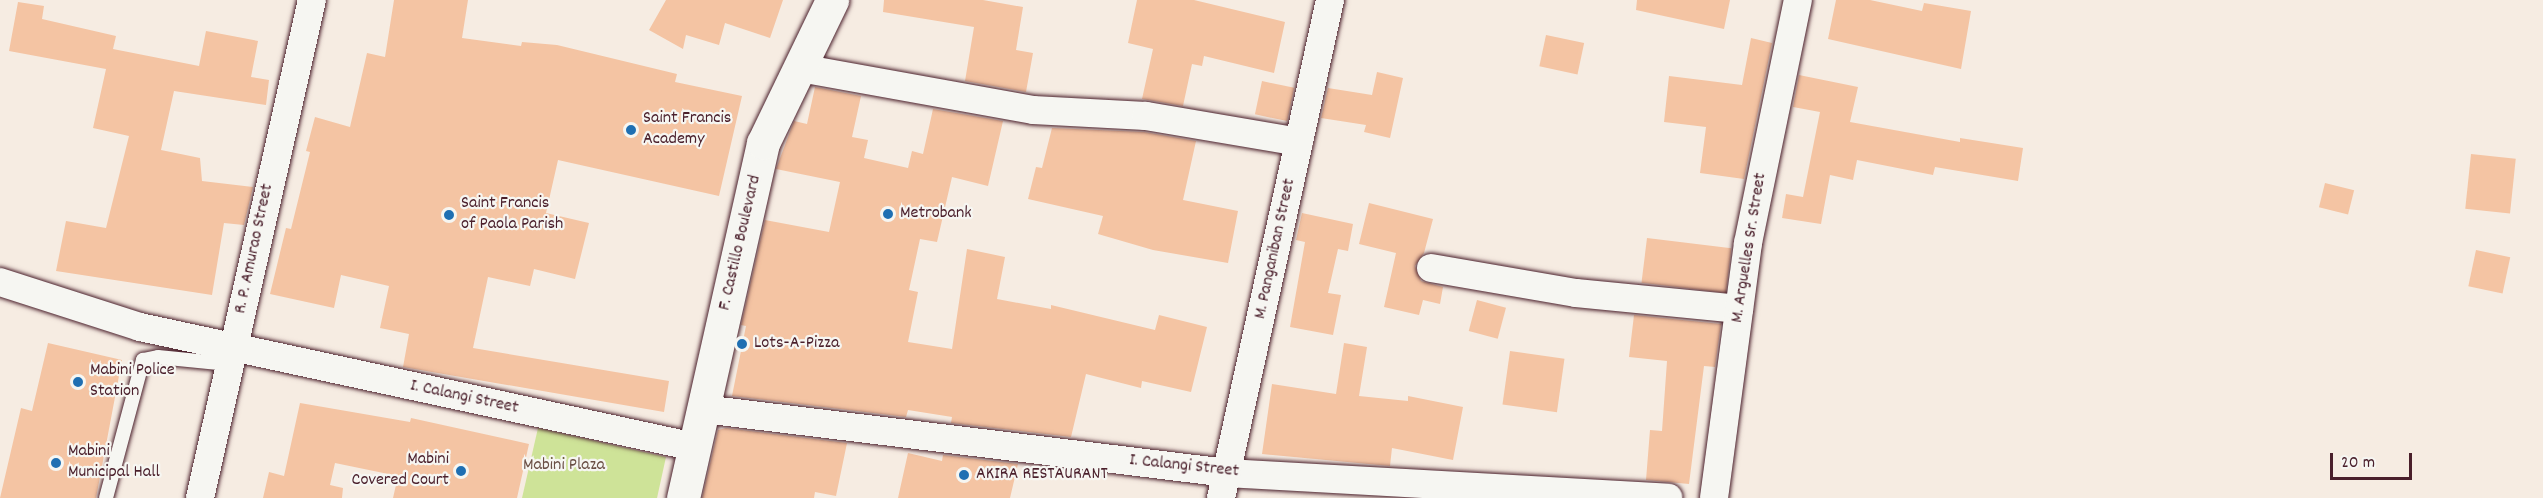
<!DOCTYPE html>
<html>
<head>
<meta charset="utf-8">
<style>
	body { margin:0 }
	#map { position:relative; width:2543px; height:498px; overflow:hidden; background:#f6ece2; font-family:Dekko,sans-serif }
	div>[style] { position:absolute }
	[style*='--x'] { left:calc(var(--x)*1px); top:calc(var(--y)*1px); width:calc(var(--w)*1px); rotate:calc(var(--a)*1deg) }
	.green>* { inset:0; background:#cee398 }
	.building>* { inset:0; background:#f4c4a3; transform-origin:0 0 }
	.roads { filter:drop-shadow(0 0 2px #4a1f2b) drop-shadow(0 0 2px #4a1f2b) }
	.lane>* { height:14px; margin:-7px; padding:0 7px; transform-origin:7px; border-radius:7px; background:#f6f6f2 }
	.street>* { height:28px; margin:-14px; padding:0 14px; transform-origin:14px; border-radius:14px; background:#f6f6f2 }
	.secondary>* { height:33px; margin:-16.5px; padding:0 16.5px; transform-origin:16.5px; border-radius:16.5px; background:#f6f6f2 }
	.dots>* { width:16px; height:16px; translate:-50% -50%; box-sizing:border-box; border:3px solid #f6f6f2; border-radius:50% }
	span { translate:-50% -50%; white-space:nowrap; text-align:center; line-height:1.15; -webkit-text-stroke:4.5px #f6f6f2; paint-order:stroke }
	.poi-label { font-size:18px; color:#4a1f2b }
	.left { translate:0 -50%; text-align:left }
	.right { translate:-100% -50%; text-align:right }
	.street-label { font-size:18px; color:#4a1f2b }
	.park-label { font-size:18px; color:#6b5046 }
	.scale { position:absolute; left:2330px; top:453px; width:82px; height:27px; box-sizing:border-box; border:3px solid #4a1f2b; border-top:0; padding-left:8px; font-size:18px; line-height:21px; white-space:nowrap; color:#4a1f2b; -webkit-text-stroke:4px #f6f6f2; paint-order:stroke }
</style>
</head>
<body>
<div id="map">
	<div class="green">
		<i style="clip-path:polygon(538px 428px,666px 457px,657px 498px,522px 498px)"></i>
	</div>
	<div class="building">
		<i style="clip-path:polygon(394px 0,468px 0,462px 38px,521px 46px,522px 42px,557px 45px,677px 74px,675px 82px,742px 96px,719px 196px,558px 160px,546px 213px,589px 223px,575px 279px,534px 269px,530px 286px,488px 277px,473px 348px,669px 381px,664px 412px,403px 367px,409px 334px,380px 328px,389px 286px,341px 275px,334px 308px,270px 294px,286px 228px,291px 229px,310px 152px,306px 151px,315px 117px,350px 127px,367px 53px,385px 57px)"></i>
		<i style="clip-path:polygon(666px 0,783px 0,770px 38px,725px 23px,719px 45px,686px 35px,683px 49px,649px 30px)"></i>
		<i style="clip-path:polygon(884px 0,983px 0,1023px 7px,1016px 50px,1033px 53px,1026px 92px,965px 81px,974px 27px,883px 12px)"></i>
		<i style="clip-path:polygon(1137px 0,1194px 0,1285px 22px,1274px 73px,1204px 56px,1202px 66px,1192px 64px,1183px 106px,1142px 99px,1153px 49px,1128px 43px)"></i>
		<i style="clip-path:polygon(1637px 0,1730px 0,1724px 29px,1636px 10px)"></i>
		<i style="clip-path:polygon(1836px 0,1870px 0,1922px 11px,1924px 3px,1971px 11px,1961px 69px,1828px 39px)"></i>
		<i style="clip-path:polygon(18px 2px,44px 6px,42px 19px,116px 36px,113px 49px,199px 66px,206px 31px,258px 41px,251px 77px,269px 80px,266px 105px,174px 91px,161px 150px,200px 158px,202px 181px,253px 187px,244px 225px,224px 223px,212px 295px,56px 271px,66px 221px,106px 228px,129px 136px,93px 128px,106px 69px,9px 51px)"></i>
		<i style="left:1546px;top:35px;width:39px;height:32px;rotate:12deg"></i>
		<i style="clip-path:polygon(1751px 38px,1772px 43px,1744px 179px,1700px 173px,1706px 127px,1664px 122px,1669px 76px,1742px 85px)"></i>
		<i style="clip-path:polygon(1377px 72px,1403px 78px,1390px 138px,1364px 132px,1366px 125px,1321px 118px,1328px 88px,1372px 95px)"></i>
		<i style="clip-path:polygon(1799px 75px,1858px 87px,1850px 122px,1960px 142px,1960px 138px,2023px 148px,2018px 181px,1935px 167px,1933px 175px,1857px 160px,1853px 180px,1830px 175px,1821px 224px,1782px 218px,1786px 194px,1803px 197px,1820px 112px,1793px 107px)"></i>
		<i style="left:1262px;top:81px;width:33px;height:34px;rotate:12deg"></i>
		<i style="clip-path:polygon(815px 87px,861px 96px,852px 137px,868px 140px,864px 158px,908px 168px,912px 151px,923px 154px,933px 109px,1003px 121px,988px 186px,952px 177px,937px 242px,920px 239px,909px 290px,918px 292px,908px 342px,952px 349px,967px 249px,1005px 257px,997px 299px,1051px 309px,1051px 305px,1155px 330px,1159px 315px,1207px 327px,1191px 392px,1142px 381px,1141px 388px,1086px 374px,1071px 437px,951px 423px,952px 417px,908px 410px,906px 417px,732px 396px,746px 326px,741px 325px,765px 220px,829px 232px,840px 182px,776px 169px,794px 121px,807px 124px)"></i>
		<i style="clip-path:polygon(1052px 128px,1144px 132px,1196px 141px,1183px 200px,1238px 211px,1228px 263px,1153px 250px,1098px 234px,1103px 216px,1028px 199px,1036px 167px,1042px 168px)"></i>
		<i style="left:2471px;top:154px;width:45px;height:55px;rotate:6deg"></i>
		<i style="left:2325px;top:183px;width:30px;height:25px;rotate:14deg"></i>
		<i style="clip-path:polygon(1369px 203px,1433px 219px,1424px 253px,1415px 266px,1421px 281px,1443px 287px,1440px 304px,1423px 300px,1419px 315px,1384px 307px,1396px 253px,1359px 244px)"></i>
		<i style="clip-path:polygon(1302px 213px,1353px 224px,1348px 251px,1338px 249px,1328px 293px,1341px 295px,1333px 335px,1290px 327px,1305px 242px,1296px 240px)"></i>
		<i style="left:1647px;top:238px;width:85px;height:45px;rotate:7deg"></i>
		<i style="left:2476px;top:250px;width:35px;height:37px;rotate:12deg"></i>
		<i style="left:1477px;top:300px;width:30px;height:32px;rotate:15deg"></i>
		<i style="clip-path:polygon(1634px 315px,1721px 324px,1715px 367px,1704px 366px,1689px 484px,1646px 480px,1650px 430px,1662px 431px,1667px 361px,1629px 357px)"></i>
		<i style="clip-path:polygon(48px 343px,122px 360px,96px 498px,0 498px,21px 408px,32px 411px)"></i>
		<i style="clip-path:polygon(1344px 343px,1367px 347px,1359px 396px,1408px 401px,1408px 396px,1463px 407px,1453px 460px,1392px 448px,1390px 466px,1262px 454px,1272px 384px,1336px 394px)"></i>
		<i style="left:1510px;top:351px;width:55px;height:54px;rotate:8deg"></i>
		<i style="clip-path:polygon(300px 403px,410px 422px,411px 418px,529px 444px,517px 498px,393px 498px,398px 476px,335px 463px,330px 485px,343px 488px,342px 498px,263px 498px,269px 472px,284px 476px)"></i>
		<i style="clip-path:polygon(726px 428px,847px 443px,836px 496px,815px 492px,814px 498px,702px 498px,718px 430px)"></i>
		<i style="clip-path:polygon(908px 453px,942px 461px,943px 455px,1018px 464px,1010px 498px,898px 498px)"></i>
	</div>
	<div class="roads">
		<div class="lane">
			<i style="--x:106;--y:498;--w:143;--a:-75"></i>
			<i style="--x:143;--y:360;--w:15;--a:-11"></i>
			<i style="--x:158;--y:357;--w:71;--a:5.6"></i>
		</div>
		<div class="street">
			<i style="--x:800;--y:68;--w:237;--a:10.2"></i>
			<i style="--x:1033;--y:110;--w:113;--a:3"></i>
			<i style="--x:1146;--y:116;--w:155;--a:9.6"></i>
			<i style="--x:1431;--y:268;--w:147;--a:9.8"></i>
			<i style="--x:1576;--y:293;--w:164;--a:5.6"></i>
			<i style="--x:0;--y:282;--w:147;--a:17.8"></i>
			<i style="--x:140;--y:327;--w:568;--a:12.2"></i>
			<i style="--x:703;--y:409;--w:528;--a:6.96"></i>
			<i style="--x:1227;--y:473;--w:442;--a:3.2"></i>
			<i style="--x:200;--y:498;--w:510;--a:-77.33"></i>
			<i style="--x:1221;--y:498;--w:510;--a:-77.65"></i>
			<i style="--x:1714;--y:498;--w:257;--a:-82.4"></i>
			<i style="--x:1748;--y:243;--w:248;--a:-78.4"></i>
		</div>
		<div class="secondary">
			<i style="--x:683;--y:498;--w:364;--a:-77.3"></i>
			<i style="--x:763;--y:143;--w:159;--a:-64.2"></i>
		</div>
	</div>
	<div class="dots">
		<i style="left:631px;top:130px;background:#1f6fb2"></i>
		<i style="left:888px;top:214px;background:#1f6fb2"></i>
		<i style="left:449px;top:215px;background:#1f6fb2"></i>
		<i style="left:742px;top:344px;background:#1f6fb2"></i>
		<i style="left:78px;top:382px;background:#1f6fb2"></i>
		<i style="left:56px;top:463px;background:#1f6fb2"></i>
		<i style="left:461px;top:471px;background:#1f6fb2"></i>
		<i style="left:964px;top:475px;background:#1f6fb2"></i>
	</div>
	<div class="poi-label">
		<span class="left" style="left:643px;top:130px">Saint Francis<br>Academy</span>
		<span class="left" style="left:461px;top:215px">Saint Francis<br>of Paola Parish</span>
		<span class="left" style="left:900px;top:214px">Metrobank</span>
		<span class="left" style="left:754px;top:344px">Lots-A-Pizza</span>
		<span class="left" style="left:90px;top:382px">Mabini Police<br>Station</span>
		<span class="left" style="left:68px;top:463px">Mabini<br>Municipal Hall</span>
		<span class="right" style="left:449px;top:471px">Mabini<br>Covered Court</span>
		<span class="left" style="left:976px;top:475px">AKIRA RESTAURANT</span>
	</div>
	<div class="street-label">
		<span style="left:741px;top:243px;rotate:-77deg">F. Castillo Boulevard</span>
		<span style="left:1750px;top:248px;rotate:-81deg">M. Arguelles Sr. Street</span>
		<span style="left:255px;top:249px;rotate:-78deg">R. P. Amurao Street</span>
		<span style="left:1276px;top:249px;rotate:-78deg">M. Panganiban Street</span>
		<span style="left:464px;top:398px;rotate:12deg">I. Calangi Street</span>
		<span style="left:1184px;top:467px;rotate:6deg">I. Calangi Street</span>
	</div>
	<div class="park-label">
		<span style="left:564px;top:466px">Mabini Plaza</span>
	</div>
	<div class="scale">20 m</div>
</div>
</body>
</html>
